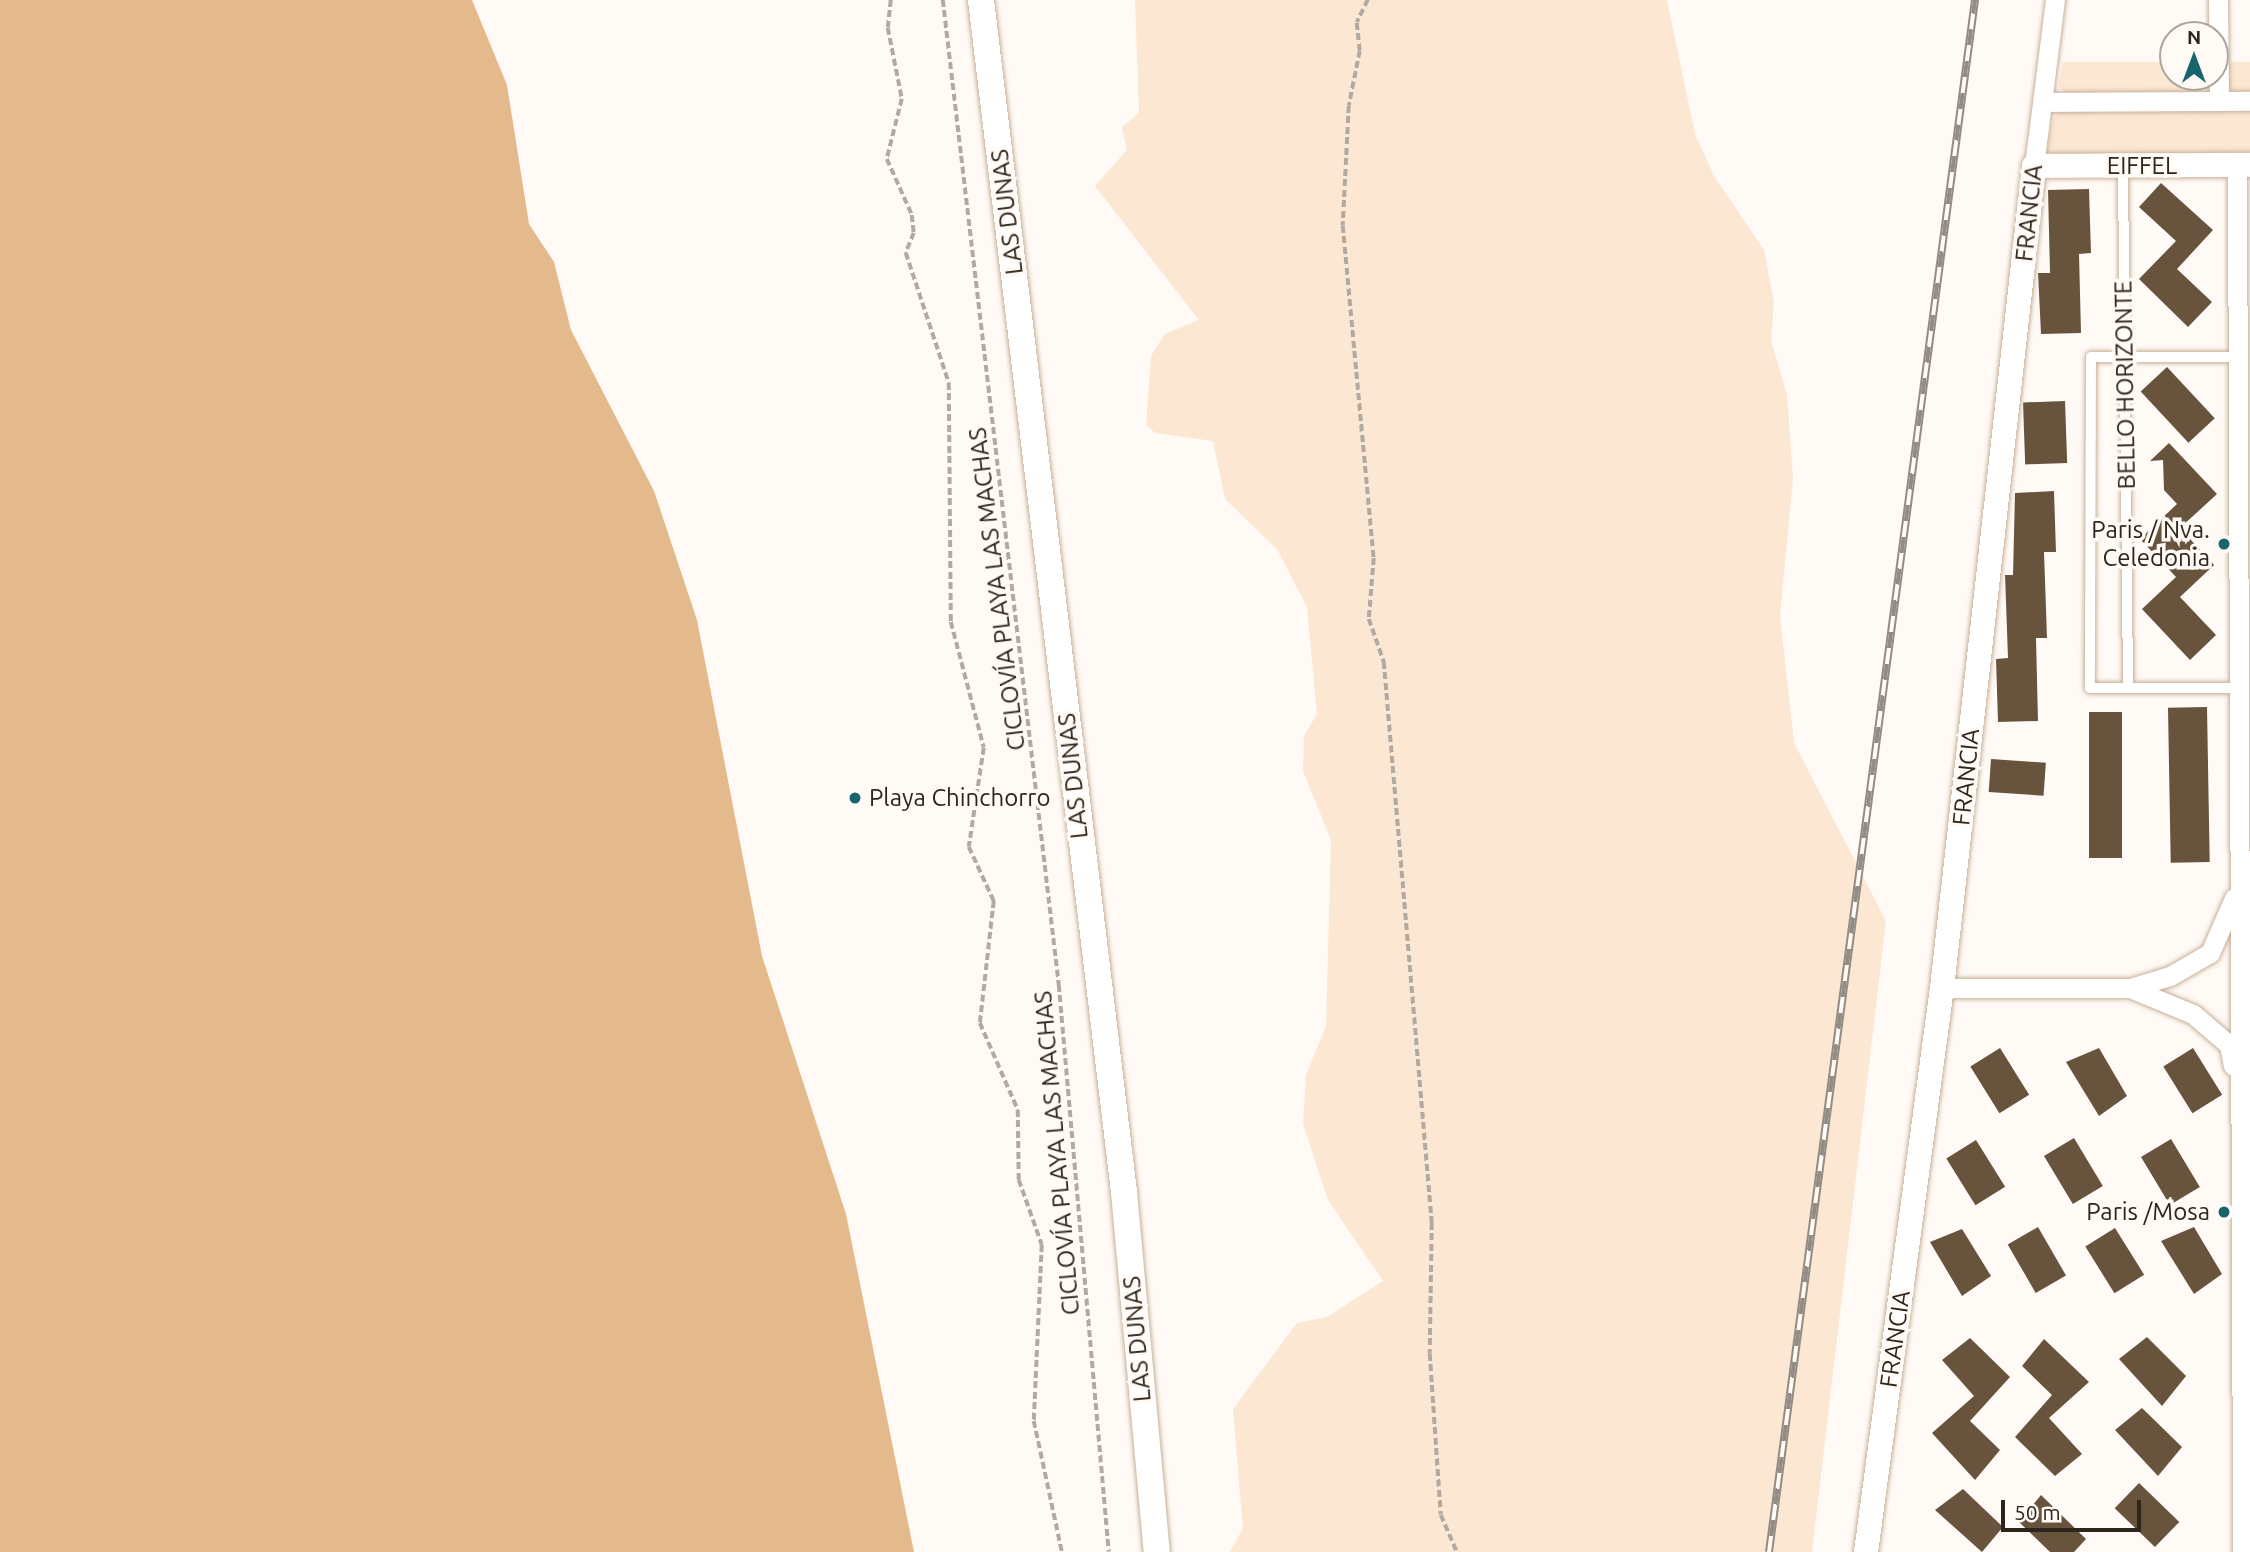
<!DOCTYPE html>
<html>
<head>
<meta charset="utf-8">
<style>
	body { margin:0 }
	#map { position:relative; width:2250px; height:1552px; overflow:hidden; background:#fffaf5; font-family:Ubuntu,sans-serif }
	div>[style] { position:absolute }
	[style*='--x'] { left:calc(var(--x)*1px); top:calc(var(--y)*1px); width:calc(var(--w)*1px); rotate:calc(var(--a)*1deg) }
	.green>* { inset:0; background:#fbe7d2 }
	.water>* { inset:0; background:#e4b98b }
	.building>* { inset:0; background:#68533d; transform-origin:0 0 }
	.path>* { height:3.5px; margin-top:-1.75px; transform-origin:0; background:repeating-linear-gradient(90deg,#b0aaa3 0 7px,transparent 0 10.5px) }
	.roads { filter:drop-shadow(0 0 2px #c8b097) drop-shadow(0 0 2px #c8b097) }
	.service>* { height:10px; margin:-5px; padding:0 5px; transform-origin:5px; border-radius:5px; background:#fff }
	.minor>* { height:19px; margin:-9.5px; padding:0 9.5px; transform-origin:9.5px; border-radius:9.5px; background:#fff }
	.tertiary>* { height:24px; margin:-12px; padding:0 12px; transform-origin:12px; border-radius:12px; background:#fff }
	.secondary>* { height:26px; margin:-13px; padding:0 13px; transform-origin:13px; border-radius:13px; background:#fff }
	.rail>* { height:8px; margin-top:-4px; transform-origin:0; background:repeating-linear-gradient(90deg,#fffaf5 0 16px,#938c84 0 32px); box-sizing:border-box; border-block:2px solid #938c84 }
	.dots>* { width:19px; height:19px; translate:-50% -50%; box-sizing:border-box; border:4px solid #fffaf5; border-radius:50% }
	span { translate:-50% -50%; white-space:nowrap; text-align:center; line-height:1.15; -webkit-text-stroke:7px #fffaf5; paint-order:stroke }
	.street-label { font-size:24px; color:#2e251b }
	.poi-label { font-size:24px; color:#2e251b }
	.right { translate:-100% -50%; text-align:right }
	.left { translate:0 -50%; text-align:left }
	.north { position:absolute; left:2159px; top:21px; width:70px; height:70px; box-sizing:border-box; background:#fffaf5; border:2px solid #aba59e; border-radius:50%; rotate:0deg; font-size:19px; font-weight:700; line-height:28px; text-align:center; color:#2e251b }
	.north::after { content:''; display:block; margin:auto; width:24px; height:32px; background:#19656e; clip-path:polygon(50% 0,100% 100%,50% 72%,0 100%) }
	.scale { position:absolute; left:2001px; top:1500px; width:140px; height:32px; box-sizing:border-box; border:4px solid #2e251b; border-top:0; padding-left:9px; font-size:21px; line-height:24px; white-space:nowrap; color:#2e251b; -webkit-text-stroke:5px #fffaf5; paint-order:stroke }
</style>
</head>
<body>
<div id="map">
	<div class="green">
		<i style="clip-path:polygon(1135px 0,1667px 0,1695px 134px,1714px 176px,1764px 250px,1774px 303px,1771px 340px,1787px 395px,1793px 479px,1780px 615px,1794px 743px,1886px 921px,1812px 1552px,1230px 1552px,1243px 1528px,1233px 1409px,1297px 1323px,1327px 1317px,1383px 1281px,1328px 1200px,1303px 1124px,1306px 1075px,1326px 1026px,1331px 840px,1303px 771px,1304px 736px,1317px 714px,1307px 607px,1277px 549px,1225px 499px,1213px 441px,1155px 433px,1146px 425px,1151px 356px,1165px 334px,1199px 320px,1095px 186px,1127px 150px,1122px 127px,1139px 113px)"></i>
		<i style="clip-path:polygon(2063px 62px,2173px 62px,2173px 77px,2215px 77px,2215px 62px,2250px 62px,2250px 92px,2066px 92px,2058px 87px)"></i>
		<i style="clip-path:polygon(2062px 109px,2250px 109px,2250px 159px,2054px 160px,2047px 149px,2053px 118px)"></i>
	</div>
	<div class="water">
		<i style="clip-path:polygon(0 0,472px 0,507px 85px,529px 224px,554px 262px,571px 330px,654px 491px,697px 620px,762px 956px,846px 1214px,914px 1552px,0 1552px)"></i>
	</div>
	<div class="building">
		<i style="clip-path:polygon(2161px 183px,2213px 230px,2177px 269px,2212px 302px,2188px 327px,2139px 279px,2176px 241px,2139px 207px)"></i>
		<i style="clip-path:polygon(2089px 189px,2091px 253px,2079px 254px,2081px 333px,2041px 334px,2038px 273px,2050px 273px,2048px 190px)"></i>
		<i style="left:2167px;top:367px;width:70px;height:36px;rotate:47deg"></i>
		<i style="left:2065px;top:401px;width:62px;height:42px;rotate:88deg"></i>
		<i style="clip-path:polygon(2169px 443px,2217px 494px,2180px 528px,2214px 565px,2180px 597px,2216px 635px,2190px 660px,2142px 609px,2176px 577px,2140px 539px,2177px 504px,2164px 490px,2163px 460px,2150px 461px)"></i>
		<i style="clip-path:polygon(2054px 491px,2056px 552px,2044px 552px,2047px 638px,2036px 638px,2038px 721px,1998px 722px,1996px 659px,2008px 658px,2005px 575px,2013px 575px,2015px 493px)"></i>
		<i style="left:2207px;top:707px;width:155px;height:39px;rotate:89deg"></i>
		<i style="left:2122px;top:712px;width:146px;height:33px;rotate:90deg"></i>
		<i style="left:1991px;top:759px;width:55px;height:33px;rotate:4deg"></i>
		<i style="left:2000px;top:1048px;width:55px;height:35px;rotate:58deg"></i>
		<i style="clip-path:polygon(2099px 1048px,2127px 1096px,2099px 1116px,2066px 1062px)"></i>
		<i style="left:2193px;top:1048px;width:55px;height:35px;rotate:58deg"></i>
		<i style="left:2074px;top:1138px;width:56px;height:35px;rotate:59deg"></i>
		<i style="left:2171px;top:1139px;width:56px;height:35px;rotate:59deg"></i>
		<i style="left:1976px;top:1140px;width:55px;height:35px;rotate:58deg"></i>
		<i style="left:2038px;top:1227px;width:56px;height:35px;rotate:60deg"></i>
		<i style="clip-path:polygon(2194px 1227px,2222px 1274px,2194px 1294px,2161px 1241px)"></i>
		<i style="left:2115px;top:1228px;width:55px;height:35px;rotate:58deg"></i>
		<i style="clip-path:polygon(1962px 1229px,1991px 1276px,1962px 1296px,1930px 1242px)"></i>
		<i style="clip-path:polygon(2147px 1337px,2186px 1376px,2162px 1406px,2119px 1359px)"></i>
		<i style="clip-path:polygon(1970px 1338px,2010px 1377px,1970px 1421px,2000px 1450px,1975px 1480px,1932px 1433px,1974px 1396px,1942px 1360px)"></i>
		<i style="clip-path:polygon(2044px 1339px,2089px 1382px,2049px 1418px,2082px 1454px,2055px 1476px,2015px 1437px,2052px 1395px,2022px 1366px)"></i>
		<i style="clip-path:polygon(2142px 1408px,2182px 1447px,2158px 1476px,2115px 1430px)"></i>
		<i style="left:2139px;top:1483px;width:56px;height:35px;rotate:44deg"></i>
		<i style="clip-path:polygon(1963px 1489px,2003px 1527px,1982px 1552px,1935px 1510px)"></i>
		<i style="clip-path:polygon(2041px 1495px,2086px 1539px,2074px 1552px,2050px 1552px,2019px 1522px)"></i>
	</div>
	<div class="path">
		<i style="--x:891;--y:0;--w:28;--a:96"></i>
		<i style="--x:888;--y:28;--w:72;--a:78.8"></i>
		<i style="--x:902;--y:99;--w:62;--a:104"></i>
		<i style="--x:887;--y:159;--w:61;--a:65.9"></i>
		<i style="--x:912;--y:215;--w:18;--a:84"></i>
		<i style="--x:914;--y:233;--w:22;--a:112"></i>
		<i style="--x:906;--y:253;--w:137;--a:71.7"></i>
		<i style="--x:949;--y:383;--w:239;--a:89.5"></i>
		<i style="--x:951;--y:622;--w:130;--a:75.3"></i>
		<i style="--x:984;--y:748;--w:100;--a:98.6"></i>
		<i style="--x:969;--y:847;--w:60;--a:65.2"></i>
		<i style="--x:994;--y:901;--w:123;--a:96.5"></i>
		<i style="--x:980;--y:1023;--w:95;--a:66.4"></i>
		<i style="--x:1018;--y:1110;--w:70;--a:89.2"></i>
		<i style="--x:1019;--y:1180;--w:69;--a:70.5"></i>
		<i style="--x:1042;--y:1245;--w:176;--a:92.6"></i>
		<i style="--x:1034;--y:1421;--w:134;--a:77.9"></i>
		<i style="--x:943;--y:0;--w:992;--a:83.28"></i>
		<i style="--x:1059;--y:985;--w:569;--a:84.96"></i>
		<i style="--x:1368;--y:0;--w:25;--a:116"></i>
		<i style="--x:1357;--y:23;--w:28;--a:84"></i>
		<i style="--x:1360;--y:51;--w:56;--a:101.3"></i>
		<i style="--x:1349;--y:106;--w:120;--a:92.9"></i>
		<i style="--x:1343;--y:226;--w:333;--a:84.7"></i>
		<i style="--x:1374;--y:558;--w:61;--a:94.7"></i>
		<i style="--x:1369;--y:619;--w:46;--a:70.8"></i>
		<i style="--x:1384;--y:662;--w:563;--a:85.11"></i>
		<i style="--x:1432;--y:1223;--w:131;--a:90.9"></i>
		<i style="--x:1430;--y:1354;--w:161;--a:86.1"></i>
		<i style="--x:1441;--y:1515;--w:40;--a:66.6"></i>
	</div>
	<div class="roads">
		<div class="service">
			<i style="--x:2123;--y:167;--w:521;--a:89.45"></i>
			<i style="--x:2238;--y:357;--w:147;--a:180"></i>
			<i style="--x:2091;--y:357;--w:331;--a:90.2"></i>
			<i style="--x:2090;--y:688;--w:149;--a:0"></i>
		</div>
		<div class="minor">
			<i style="--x:2218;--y:0;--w:101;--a:89.4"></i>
			<i style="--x:2042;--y:102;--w:208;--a:-0.3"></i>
			<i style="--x:2237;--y:165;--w:1387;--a:89.79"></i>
			<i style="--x:2034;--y:166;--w:167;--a:-82.8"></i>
			<i style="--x:1942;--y:988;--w:188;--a:0"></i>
			<i style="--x:2130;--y:988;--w:68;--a:22.4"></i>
			<i style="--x:2193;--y:1014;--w:48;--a:40.7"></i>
			<i style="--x:2229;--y:1045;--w:21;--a:79"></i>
			<i style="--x:2130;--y:988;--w:42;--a:-16.7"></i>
			<i style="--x:2170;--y:976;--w:46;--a:-29.9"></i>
			<i style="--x:2210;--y:953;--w:60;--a:-66.4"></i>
		</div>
		<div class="tertiary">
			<i style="--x:1866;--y:1552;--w:569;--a:-82.33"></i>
			<i style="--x:1942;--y:988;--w:827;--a:-83.61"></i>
			<i style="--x:2034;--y:166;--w:216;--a:-0.3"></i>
		</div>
		<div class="secondary">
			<i style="--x:981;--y:0;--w:1201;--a:83.16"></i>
			<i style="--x:1124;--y:1192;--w:362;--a:84.8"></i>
		</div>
	</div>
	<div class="rail">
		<i style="--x:1769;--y:1552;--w:1566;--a:-82.44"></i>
	</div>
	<div class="dots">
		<i style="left:2224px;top:544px;background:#19656e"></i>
		<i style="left:855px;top:798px;background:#19656e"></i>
		<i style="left:2224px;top:1212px;background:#19656e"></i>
	</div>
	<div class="street-label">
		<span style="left:2142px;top:166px">EIFFEL</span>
		<span style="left:1007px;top:212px;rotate:-97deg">LAS DUNAS</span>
		<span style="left:2029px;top:213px;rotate:-84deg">FRANCIA</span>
		<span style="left:2125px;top:385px;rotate:-91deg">BELLO HORIZONTE</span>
		<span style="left:997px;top:589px;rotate:-97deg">CICLOVÍA PLAYA LAS MACHAS</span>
		<span style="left:1073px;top:776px;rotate:-96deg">LAS DUNAS</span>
		<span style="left:1966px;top:777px;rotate:-84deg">FRANCIA</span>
		<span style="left:1057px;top:1153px;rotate:-95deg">CICLOVÍA PLAYA LAS MACHAS</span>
		<span style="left:1137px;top:1339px;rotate:-95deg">LAS DUNAS</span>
		<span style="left:1895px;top:1339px;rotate:-82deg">FRANCIA</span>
	</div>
	<div class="poi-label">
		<span class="right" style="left:2210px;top:544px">Paris / Nva.<br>Celedonia</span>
		<span class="left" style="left:869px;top:798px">Playa Chinchorro</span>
		<span class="right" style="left:2210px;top:1212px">Paris /Mosa</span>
	</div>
	<div class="north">N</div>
	<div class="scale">50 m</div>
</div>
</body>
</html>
